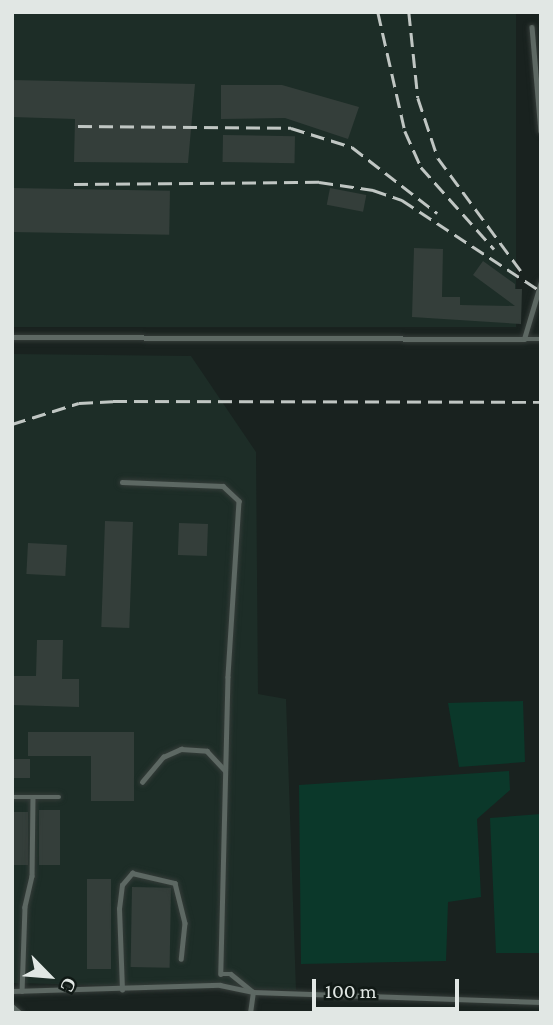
<!DOCTYPE html>
<html>
<head>
<meta charset="utf-8">
<style>
	body { margin:0 }
	#map { position:relative; width:553px; height:1025px; overflow:hidden; background:#19221f; font-family:"Crimson Pro",serif }
	div>[style] { position:absolute }
	[style*='--x'] { left:calc(var(--x)*1px); top:calc(var(--y)*1px); width:calc(var(--w)*1px); rotate:calc(var(--a)*1deg) }
	.built>* { inset:0; background:#1d2d27; transform-origin:0 0 }
	.green>* { inset:0; background:#0b382a }
	.building>* { inset:0; background:#343e3a; transform-origin:0 0 }
	.roads { filter:drop-shadow(0 0 2px #353c39) drop-shadow(0 0 2px #353c39) }
	.lane>* { height:4.5px; margin:-2.25px; padding:0 2.25px; transform-origin:2.25px; border-radius:2.25px; background:#5d6863 }
	.rail>* { height:2.5px; margin-top:-1.25px; transform-origin:0; background:repeating-linear-gradient(90deg,#c0c6c3 0 14px,transparent 0 21px) }
	span { translate:-50% -50%; white-space:nowrap; text-align:center; line-height:1.15; -webkit-text-stroke:5px #101915; paint-order:stroke }
	.frame { position:absolute; inset:0; border:14px solid #e1e7e4; pointer-events:none }
	.north { position:absolute; left:14px; top:941px; width:70px; height:70px; -webkit-text-stroke:5px #101915; paint-order:stroke; rotate:115deg; font-size:19px; font-weight:700; line-height:28px; text-align:center; color:#e1e7e4 }
	.north::after { content:''; display:block; margin:auto; width:24px; height:32px; background:#e1e7e4; clip-path:polygon(50% 0,100% 100%,50% 72%,0 100%) }
	.scale { position:absolute; left:312px; top:979px; width:147px; height:32px; box-sizing:border-box; border:4px solid #e1e7e4; border-top:0; padding-left:9px; font-size:21px; line-height:24px; white-space:nowrap; color:#e1e7e4; -webkit-text-stroke:5px #101915; paint-order:stroke }
</style>
</head>
<body>
<div id="map">
	<div class="built">
		<i style="left:12px;top:12px;width:504px;height:315px"></i>
		<i style="clip-path:polygon(12px 354px,191px 356px,256px 452px,258px 694px,286px 699px,296px 990px,12px 983px)"></i>
	</div>
	<div class="green">
		<i style="clip-path:polygon(523px 701px,525px 762px,459px 767px,448px 703px)"></i>
		<i style="clip-path:polygon(509px 771px,510px 790px,477px 819px,481px 897px,448px 902px,446px 961px,301px 964px,299px 785px)"></i>
		<i style="clip-path:polygon(541px 814px,541px 953px,496px 953px,490px 818px)"></i>
	</div>
	<div class="building">
		<i style="clip-path:polygon(12px 80px,195px 84px,188px 163px,74px 162px,75px 119px,12px 117px)"></i>
		<i style="clip-path:polygon(221px 85px,282px 85px,359px 107px,348px 139px,285px 118px,221px 119px)"></i>
		<i style="left:223px;top:135px;width:72px;height:27px;rotate:1deg"></i>
		<i style="left:12px;top:188px;width:158px;height:44px;rotate:1deg"></i>
		<i style="left:330px;top:188px;width:37px;height:17px;rotate:11deg"></i>
		<i style="clip-path:polygon(414px 248px,443px 249px,442px 297px,460px 297px,460px 305px,515px 306px,473px 275px,483px 261px,515px 284px,515px 289px,522px 289px,521px 324px,412px 317px)"></i>
		<i style="left:105px;top:521px;width:28px;height:106px;rotate:2deg"></i>
		<i style="left:179px;top:523px;width:29px;height:32px;rotate:2deg"></i>
		<i style="left:28px;top:543px;width:39px;height:31px;rotate:3deg"></i>
		<i style="clip-path:polygon(37px 640px,63px 640px,62px 679px,79px 679px,79px 707px,12px 705px,12px 676px,36px 676px)"></i>
		<i style="clip-path:polygon(28px 732px,134px 732px,134px 801px,91px 801px,91px 756px,28px 756px)"></i>
		<i style="left:12px;top:759px;width:18px;height:19px"></i>
		<i style="left:39px;top:810px;width:21px;height:55px"></i>
		<i style="left:12px;top:812px;width:16px;height:53px"></i>
		<i style="left:87px;top:879px;width:24px;height:90px"></i>
		<i style="left:132px;top:887px;width:39px;height:80px;rotate:1deg"></i>
	</div>
	<div class="roads">
		<div class="lane">
			<i style="--x:532;--y:27;--w:104;--a:85.1"></i>
			<i style="--x:12;--y:337;--w:512;--a:0.22"></i>
			<i style="--x:524;--y:339;--w:59;--a:-73.4"></i>
			<i style="--x:524;--y:339;--w:17;--a:0"></i>
			<i style="--x:122;--y:482;--w:101;--a:2.3"></i>
			<i style="--x:223;--y:486;--w:22;--a:43"></i>
			<i style="--x:239;--y:501;--w:176;--a:93.6"></i>
			<i style="--x:228;--y:677;--w:297;--a:91.4"></i>
			<i style="--x:221;--y:974;--w:10;--a:0"></i>
			<i style="--x:231;--y:974;--w:28;--a:39"></i>
			<i style="--x:142;--y:782;--w:33;--a:-50"></i>
			<i style="--x:163;--y:757;--w:20;--a:-24"></i>
			<i style="--x:181;--y:749;--w:26;--a:4"></i>
			<i style="--x:207;--y:751;--w:26;--a:47"></i>
			<i style="--x:12;--y:797;--w:21;--a:0"></i>
			<i style="--x:33;--y:797;--w:79;--a:90.7"></i>
			<i style="--x:32;--y:876;--w:32;--a:103"></i>
			<i style="--x:25;--y:907;--w:84;--a:92"></i>
			<i style="--x:33;--y:797;--w:26;--a:0"></i>
			<i style="--x:122;--y:990;--w:81;--a:-92.1"></i>
			<i style="--x:119;--y:909;--w:24;--a:-83"></i>
			<i style="--x:122;--y:885;--w:16;--a:-50"></i>
			<i style="--x:132;--y:873;--w:44;--a:13.1"></i>
			<i style="--x:175;--y:883;--w:41;--a:76"></i>
			<i style="--x:185;--y:923;--w:36;--a:96"></i>
			<i style="--x:12;--y:991;--w:208;--a:-1.7"></i>
			<i style="--x:220;--y:985;--w:34;--a:12"></i>
			<i style="--x:253;--y:992;--w:288;--a:2"></i>
			<i style="--x:12;--y:1006;--w:11;--a:41"></i>
			<i style="--x:250;--y:1013;--w:21;--a:-82"></i>
		</div>
	</div>
	<div class="rail">
		<i style="--x:378;--y:12;--w:122;--a:77.2"></i>
		<i style="--x:405;--y:131;--w:39;--a:66"></i>
		<i style="--x:421;--y:167;--w:110;--a:48.3"></i>
		<i style="--x:409;--y:12;--w:86;--a:84"></i>
		<i style="--x:418;--y:98;--w:63;--a:71.6"></i>
		<i style="--x:438;--y:158;--w:140;--a:53.7"></i>
		<i style="--x:78;--y:126;--w:213;--a:0.5"></i>
		<i style="--x:291;--y:128;--w:64;--a:17.3"></i>
		<i style="--x:352;--y:147;--w:108;--a:37.8"></i>
		<i style="--x:74;--y:184;--w:245;--a:-0.5"></i>
		<i style="--x:319;--y:182;--w:55;--a:8.4"></i>
		<i style="--x:373;--y:190;--w:31;--a:19"></i>
		<i style="--x:402;--y:200;--w:164;--a:33.3"></i>
		<i style="--x:12;--y:424;--w:70;--a:-17.4"></i>
		<i style="--x:79;--y:403;--w:34;--a:-3"></i>
		<i style="--x:113;--y:401;--w:428;--a:0.1"></i>
	</div>
	<div class="frame"></div>
	<div class="north">С</div>
	<div class="scale">100 m</div>
</div>
</body>
</html>
